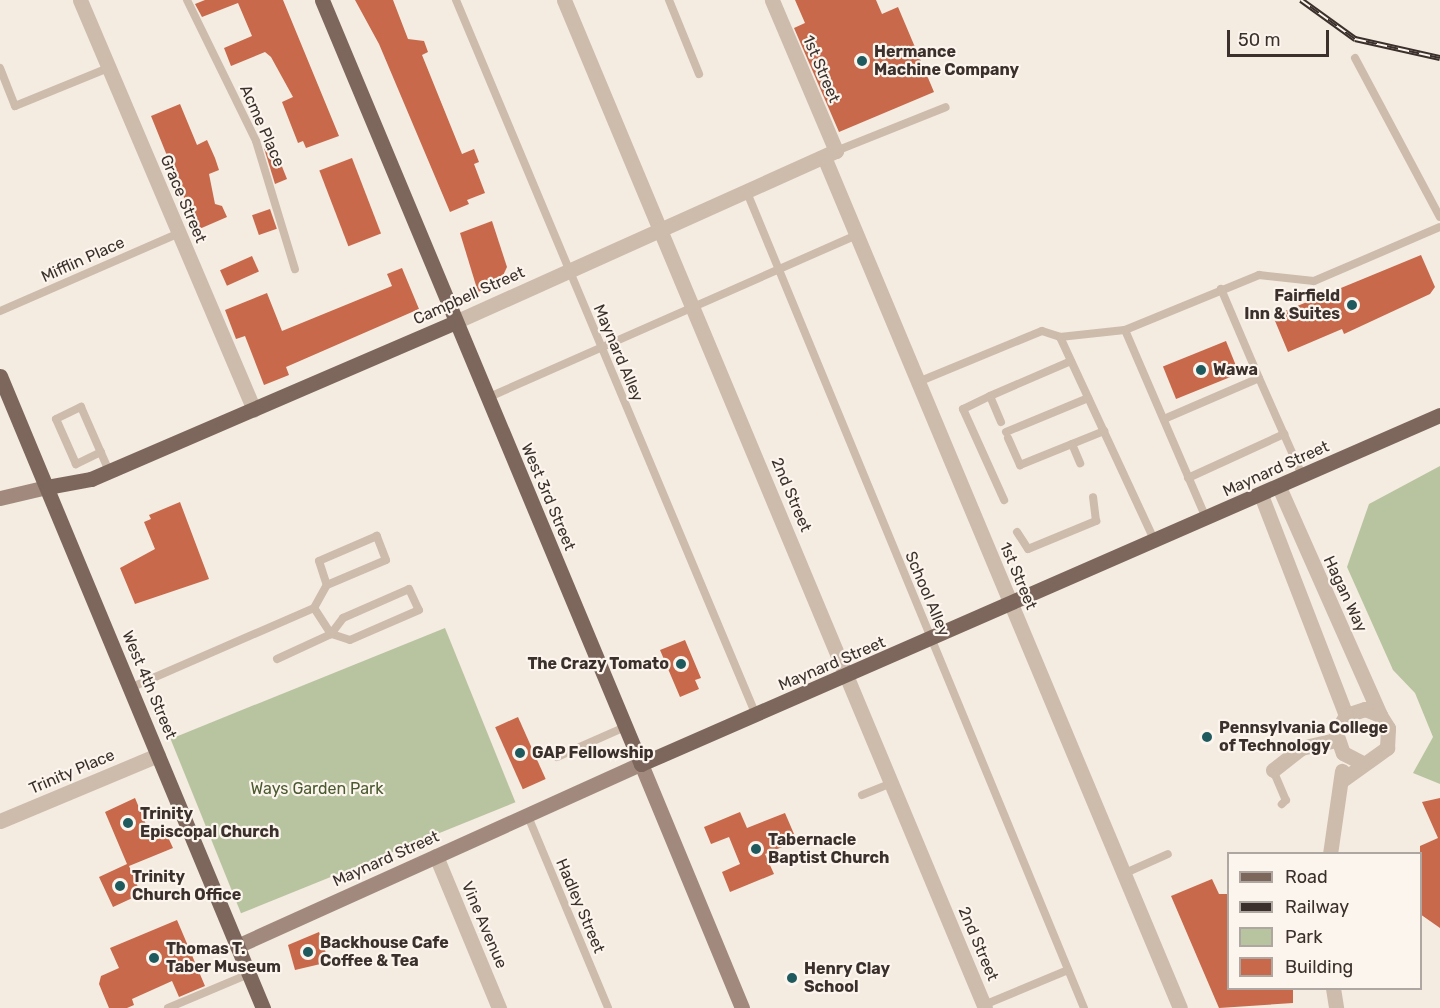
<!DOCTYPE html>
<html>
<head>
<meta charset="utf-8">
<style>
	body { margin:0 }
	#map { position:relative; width:1440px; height:1008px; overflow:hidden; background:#f4ebe1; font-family:Rubik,sans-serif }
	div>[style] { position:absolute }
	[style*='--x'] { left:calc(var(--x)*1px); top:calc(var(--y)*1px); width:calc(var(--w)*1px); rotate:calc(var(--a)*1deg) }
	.green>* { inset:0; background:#b8c4a0; transform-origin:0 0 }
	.building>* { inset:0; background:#c8694b; transform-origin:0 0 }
	.lane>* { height:8px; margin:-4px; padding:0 4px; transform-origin:4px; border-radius:4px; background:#cdbbac }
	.street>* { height:15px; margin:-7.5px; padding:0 7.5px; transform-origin:7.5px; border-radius:7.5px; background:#cdbbac }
	.secondary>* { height:15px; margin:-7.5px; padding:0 7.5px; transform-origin:7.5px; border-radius:7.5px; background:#a18a7d }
	.primary>* { height:15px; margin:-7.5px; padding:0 7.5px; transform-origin:7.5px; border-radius:7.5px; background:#7d675c }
	.rail>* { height:6px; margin-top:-3px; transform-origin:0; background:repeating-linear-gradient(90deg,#fbf5ee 0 11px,#3b302b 0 22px); box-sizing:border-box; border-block:2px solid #3b302b }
	.dots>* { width:16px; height:16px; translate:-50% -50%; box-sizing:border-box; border:3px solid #fbf5ee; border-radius:50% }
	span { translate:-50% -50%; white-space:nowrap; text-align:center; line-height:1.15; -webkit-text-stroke:4.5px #fbf5ee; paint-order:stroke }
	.poi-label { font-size:16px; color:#3b302b; font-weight:700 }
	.left { translate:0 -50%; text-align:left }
	.right { translate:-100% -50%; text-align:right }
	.street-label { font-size:16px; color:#3b302b }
	.park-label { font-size:16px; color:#4a5a2e }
	.legend { position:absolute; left:1227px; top:852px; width:195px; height:138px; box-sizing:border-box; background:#fbf5ee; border:2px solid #aea6a0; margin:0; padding:8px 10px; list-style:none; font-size:18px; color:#3b302b }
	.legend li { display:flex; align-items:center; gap:12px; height:30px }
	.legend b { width:30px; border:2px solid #aea6a0 }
	.scale { position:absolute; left:1227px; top:30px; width:102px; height:27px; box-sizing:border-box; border:3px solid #3b302b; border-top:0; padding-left:8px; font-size:18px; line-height:21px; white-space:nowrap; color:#3b302b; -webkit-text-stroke:4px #fbf5ee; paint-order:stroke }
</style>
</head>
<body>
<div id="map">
	<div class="green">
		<i style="clip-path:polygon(1440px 466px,1440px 784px,1413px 773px,1433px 737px,1415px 693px,1393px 670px,1347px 567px,1369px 504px)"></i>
		<i style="left:445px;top:628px;width:188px;height:296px;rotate:68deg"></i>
	</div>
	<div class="building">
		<i style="clip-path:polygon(205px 0,283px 0,339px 136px,306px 148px,303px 141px,298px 143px,282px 102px,293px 97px,271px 57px,265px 52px,231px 66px,224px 48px,252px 36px,238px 3px,202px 17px,195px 4px)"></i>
		<i style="clip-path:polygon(355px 0,393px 0,408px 39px,424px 41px,428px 52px,422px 55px,462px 154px,474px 149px,479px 162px,474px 164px,485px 193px,467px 200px,469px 204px,450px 212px,379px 44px)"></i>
		<i style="clip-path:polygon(795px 0,876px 0,882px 14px,898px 7px,934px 92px,839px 132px,794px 28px,805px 23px)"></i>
		<i style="clip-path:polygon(180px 104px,197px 145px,207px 140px,215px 158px,219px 170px,209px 174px,215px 204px,222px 206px,227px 217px,197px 230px,151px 116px)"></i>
		<i style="clip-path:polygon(273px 144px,287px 179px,275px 184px,264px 148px)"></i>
		<i style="left:352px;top:158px;width:81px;height:35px;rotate:69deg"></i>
		<i style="left:270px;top:209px;width:21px;height:19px;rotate:71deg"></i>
		<i style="clip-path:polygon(492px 221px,507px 267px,499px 284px,478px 292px,460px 233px)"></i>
		<i style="clip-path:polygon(1421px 255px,1435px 287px,1430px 294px,1344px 334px,1342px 329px,1288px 352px,1273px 316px)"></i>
		<i style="left:252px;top:256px;width:17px;height:35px;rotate:66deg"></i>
		<i style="clip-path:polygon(402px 268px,419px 309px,286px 367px,289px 375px,264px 385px,245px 336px,236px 339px,225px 310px,267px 293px,282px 331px,392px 286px,387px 274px)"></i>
		<i style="left:1226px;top:341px;width:35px;height:68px;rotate:68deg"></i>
		<i style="clip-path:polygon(180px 502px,209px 579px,135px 604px,120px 568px,155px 549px,144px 522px,151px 519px,149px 515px)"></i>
		<i style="clip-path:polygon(685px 640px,701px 678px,695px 680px,699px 689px,680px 697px,660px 650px)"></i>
		<i style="left:518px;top:717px;width:68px;height:25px;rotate:66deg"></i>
		<i style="clip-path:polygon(135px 798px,153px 841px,167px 835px,173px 848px,129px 866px,141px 894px,113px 907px,99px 877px,127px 864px,105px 812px)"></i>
		<i style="clip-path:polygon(1440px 798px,1440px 928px,1420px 914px,1420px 846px,1438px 838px,1422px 802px)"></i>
		<i style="clip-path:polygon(740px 812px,747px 828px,785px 813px,797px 841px,765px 854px,774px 874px,730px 892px,722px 872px,740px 864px,729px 837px,711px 844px,704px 827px)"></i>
		<i style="clip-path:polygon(1212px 879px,1219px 894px,1228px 894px,1228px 988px,1293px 988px,1293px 1003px,1219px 1008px,1171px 896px)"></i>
		<i style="clip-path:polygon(177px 920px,205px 986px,179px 997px,172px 981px,132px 999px,134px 1005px,127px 1008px,109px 1008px,99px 984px,101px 976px,119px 968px,110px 948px)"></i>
		<i style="clip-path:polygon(319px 932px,329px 962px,295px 970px,288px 945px)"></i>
	</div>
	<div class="lane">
		<i style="--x:187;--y:0;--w:157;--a:63.9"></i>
		<i style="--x:256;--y:141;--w:134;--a:73.1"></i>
		<i style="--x:456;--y:0;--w:775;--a:67.24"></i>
		<i style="--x:669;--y:0;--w:80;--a:67.9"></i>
		<i style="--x:1355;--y:58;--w:180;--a:61.9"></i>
		<i style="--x:0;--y:68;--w:41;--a:68.5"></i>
		<i style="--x:15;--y:106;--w:100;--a:-22.2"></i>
		<i style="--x:836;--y:151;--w:118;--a:-21.8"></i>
		<i style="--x:746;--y:190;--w:885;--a:67.55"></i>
		<i style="--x:0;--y:311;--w:193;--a:-23.5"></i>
		<i style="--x:1125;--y:330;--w:205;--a:66.7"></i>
		<i style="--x:1060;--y:337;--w:65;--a:-6.1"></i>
		<i style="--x:1125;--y:330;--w:145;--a:-22.3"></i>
		<i style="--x:1259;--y:275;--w:55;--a:6.2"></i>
		<i style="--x:1314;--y:281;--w:137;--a:-23.2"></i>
		<i style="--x:1259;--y:378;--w:106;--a:66.1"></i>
		<i style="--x:918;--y:382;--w:134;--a:-22.4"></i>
		<i style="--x:1042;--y:331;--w:19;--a:18"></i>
		<i style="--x:1060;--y:337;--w:226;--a:65.1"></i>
		<i style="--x:990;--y:396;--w:30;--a:154"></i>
		<i style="--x:963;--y:409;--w:100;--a:65.7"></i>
		<i style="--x:487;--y:398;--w:404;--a:-23.8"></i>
		<i style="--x:1164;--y:419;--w:103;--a:-23.3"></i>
		<i style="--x:1259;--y:378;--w:97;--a:-113.1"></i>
		<i style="--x:1001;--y:422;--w:28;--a:-113"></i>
		<i style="--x:990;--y:396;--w:88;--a:-23.4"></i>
		<i style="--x:1006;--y:432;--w:89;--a:-22.5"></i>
		<i style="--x:1008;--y:438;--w:30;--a:66"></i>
		<i style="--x:1020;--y:465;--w:91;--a:-22"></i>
		<i style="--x:1072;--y:444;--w:21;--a:67"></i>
		<i style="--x:101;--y:452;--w:28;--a:154"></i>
		<i style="--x:76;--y:464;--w:49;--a:-114"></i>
		<i style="--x:56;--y:419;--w:28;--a:-26"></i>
		<i style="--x:81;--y:407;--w:70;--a:66.4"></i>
		<i style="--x:1188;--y:478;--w:106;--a:-24.6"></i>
		<i style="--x:1017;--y:532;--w:20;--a:57"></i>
		<i style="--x:1028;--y:549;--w:74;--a:-22.4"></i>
		<i style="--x:1096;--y:521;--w:24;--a:-97"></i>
		<i style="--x:409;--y:589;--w:23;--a:65"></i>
		<i style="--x:419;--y:610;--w:75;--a:156.5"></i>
		<i style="--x:350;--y:640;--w:20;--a:-162"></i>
		<i style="--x:331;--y:634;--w:20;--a:-53"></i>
		<i style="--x:343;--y:618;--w:72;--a:-23.7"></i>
		<i style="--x:277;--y:659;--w:60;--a:-24.8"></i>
		<i style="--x:331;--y:634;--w:31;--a:-123"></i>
		<i style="--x:130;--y:688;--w:201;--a:-23.5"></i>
		<i style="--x:314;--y:608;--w:26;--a:-61"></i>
		<i style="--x:327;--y:585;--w:64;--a:-23"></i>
		<i style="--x:386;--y:560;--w:26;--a:-111"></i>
		<i style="--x:377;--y:536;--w:63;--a:156.7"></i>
		<i style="--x:319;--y:561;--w:25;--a:72"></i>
		<i style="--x:557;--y:757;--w:74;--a:-23.8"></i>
		<i style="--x:1273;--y:770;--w:33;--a:67"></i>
		<i style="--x:1286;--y:800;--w:6;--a:135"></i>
		<i style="--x:862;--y:795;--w:31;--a:-22"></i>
		<i style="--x:527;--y:814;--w:210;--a:67.3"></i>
		<i style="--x:1123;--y:874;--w:49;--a:-24"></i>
		<i style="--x:984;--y:1005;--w:91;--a:-22.6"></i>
		<i style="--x:168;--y:1008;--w:88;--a:-22.8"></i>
	</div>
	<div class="street">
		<i style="--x:80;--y:0;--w:445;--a:67"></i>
		<i style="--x:564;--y:0;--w:1092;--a:67.33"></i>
		<i style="--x:824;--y:157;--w:922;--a:67.3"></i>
		<i style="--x:455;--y:322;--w:418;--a:-24.2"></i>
		<i style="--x:836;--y:151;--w:164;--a:-113"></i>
		<i style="--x:1279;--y:487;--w:249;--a:66.1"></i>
		<i style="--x:1261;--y:495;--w:236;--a:68.9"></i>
		<i style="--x:1273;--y:770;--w:36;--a:-38"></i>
		<i style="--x:1301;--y:748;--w:37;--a:-13"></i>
		<i style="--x:1341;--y:781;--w:57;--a:-35.7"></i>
		<i style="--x:1387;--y:748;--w:20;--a:-87"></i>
		<i style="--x:1388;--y:728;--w:15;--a:-122"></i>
		<i style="--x:1380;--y:715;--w:16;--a:-158"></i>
		<i style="--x:1365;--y:709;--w:20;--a:162"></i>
		<i style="--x:1346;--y:715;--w:21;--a:119"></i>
		<i style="--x:1336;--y:733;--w:21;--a:71"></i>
		<i style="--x:1343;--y:753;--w:20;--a:27"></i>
		<i style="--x:0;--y:821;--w:171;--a:-22.7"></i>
		<i style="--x:1330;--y:854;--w:84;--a:-81.8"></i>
		<i style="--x:436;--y:856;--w:165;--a:67.5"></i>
		<i style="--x:1333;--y:988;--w:20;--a:81"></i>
	</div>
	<div class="secondary">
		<i style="--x:0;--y:498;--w:48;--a:-13.2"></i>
		<i style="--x:237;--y:946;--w:443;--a:-24.3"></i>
		<i style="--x:641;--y:764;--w:264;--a:67.5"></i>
	</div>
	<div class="primary">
		<i style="--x:322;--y:0;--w:828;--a:67.34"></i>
		<i style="--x:641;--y:764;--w:872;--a:-23.6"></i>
		<i style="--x:0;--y:376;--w:685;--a:67.41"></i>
		<i style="--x:47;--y:487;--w:45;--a:-10.3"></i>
		<i style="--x:91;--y:479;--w:396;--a:-23.3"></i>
	</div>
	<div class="rail">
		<i style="--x:1301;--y:0;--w:67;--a:35.8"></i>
		<i style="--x:1355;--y:39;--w:87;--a:12.6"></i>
	</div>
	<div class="dots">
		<i style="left:862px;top:61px;background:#1f5a5e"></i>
		<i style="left:1352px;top:305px;background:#1f5a5e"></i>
		<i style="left:1201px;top:370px;background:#1f5a5e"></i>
		<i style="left:681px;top:664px;background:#1f5a5e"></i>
		<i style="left:1207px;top:737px;background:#1f5a5e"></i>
		<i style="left:520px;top:753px;background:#1f5a5e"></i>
		<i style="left:128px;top:823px;background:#1f5a5e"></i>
		<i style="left:756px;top:849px;background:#1f5a5e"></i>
		<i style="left:120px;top:886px;background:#1f5a5e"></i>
		<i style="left:308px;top:952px;background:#1f5a5e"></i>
		<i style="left:154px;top:958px;background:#1f5a5e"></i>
		<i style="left:792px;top:978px;background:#1f5a5e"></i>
	</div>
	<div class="poi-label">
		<span class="left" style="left:874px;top:61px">Hermance<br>Machine Company</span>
		<span class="right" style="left:1340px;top:305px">Fairfield<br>Inn &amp; Suites</span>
		<span class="left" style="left:1213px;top:370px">Wawa</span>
		<span class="right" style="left:669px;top:664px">The Crazy Tomato</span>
		<span class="left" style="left:1219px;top:737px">Pennsylvania College<br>of Technology</span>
		<span class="left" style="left:532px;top:753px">GAP Fellowship</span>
		<span class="left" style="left:140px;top:823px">Trinity<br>Episcopal Church</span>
		<span class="left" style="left:768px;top:849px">Tabernacle<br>Baptist Church</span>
		<span class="left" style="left:132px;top:886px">Trinity<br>Church Office</span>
		<span class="left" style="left:320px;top:952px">Backhouse Cafe<br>Coffee &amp; Tea</span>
		<span class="left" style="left:166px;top:958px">Thomas T.<br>Taber Museum</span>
		<span class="left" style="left:804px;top:978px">Henry Clay<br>School</span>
	</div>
	<div class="street-label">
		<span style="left:821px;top:69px;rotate:67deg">1st Street</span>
		<span style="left:262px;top:126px;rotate:66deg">Acme Place</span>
		<span style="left:183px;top:199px;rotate:67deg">Grace Street</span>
		<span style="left:83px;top:260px;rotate:-24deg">Mifflin Place</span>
		<span style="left:469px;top:296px;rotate:-24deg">Campbell Street</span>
		<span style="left:618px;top:353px;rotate:67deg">Maynard Alley</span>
		<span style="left:1276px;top:469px;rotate:-24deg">Maynard Street</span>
		<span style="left:791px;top:495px;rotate:67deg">2nd Street</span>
		<span style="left:548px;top:497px;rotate:67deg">West 3rd Street</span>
		<span style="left:1018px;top:576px;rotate:67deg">1st Street</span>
		<span style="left:927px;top:594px;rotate:67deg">School Alley</span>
		<span style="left:1345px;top:594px;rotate:65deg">Hagan Way</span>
		<span style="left:832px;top:664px;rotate:-23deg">Maynard Street</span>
		<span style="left:149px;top:685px;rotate:67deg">West 4th Street</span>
		<span style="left:72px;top:772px;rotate:-23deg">Trinity Place</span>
		<span style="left:386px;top:859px;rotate:-24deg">Maynard Street</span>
		<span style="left:580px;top:906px;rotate:67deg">Hadley Street</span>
		<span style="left:484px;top:925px;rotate:67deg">Vine Avenue</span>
		<span style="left:978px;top:944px;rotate:67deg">2nd Street</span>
	</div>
	<div class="park-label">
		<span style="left:317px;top:789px">Ways Garden Park</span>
	</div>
	<ul class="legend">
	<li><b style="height:8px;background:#7d675c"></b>Road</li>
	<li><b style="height:8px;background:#3b302b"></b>Railway</li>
	<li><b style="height:16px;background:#b8c4a0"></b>Park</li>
	<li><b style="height:16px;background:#c8694b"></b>Building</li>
	</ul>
	<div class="scale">50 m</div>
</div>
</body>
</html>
